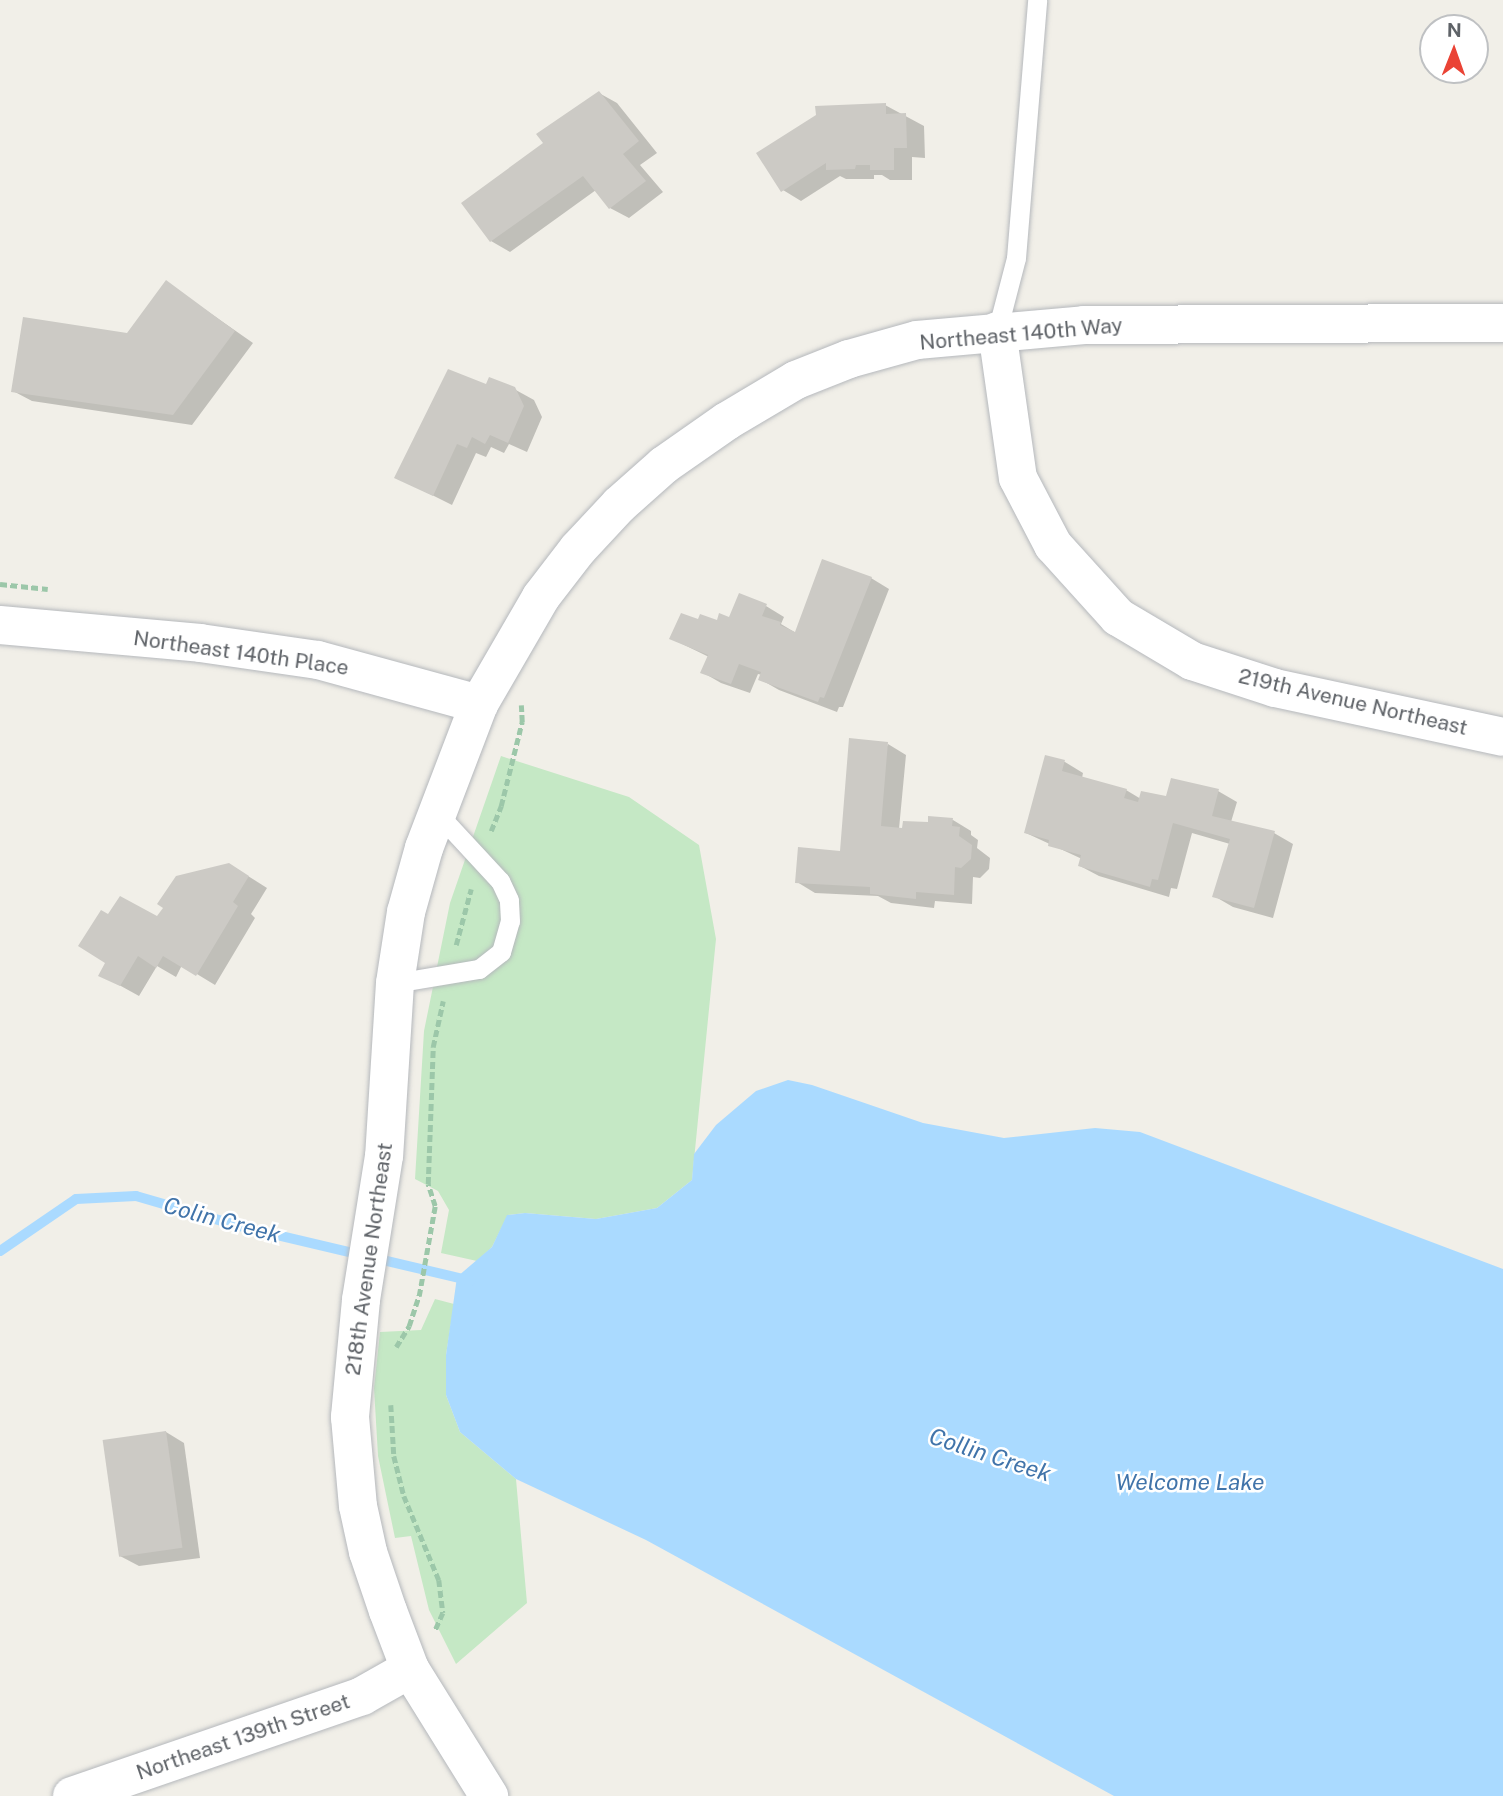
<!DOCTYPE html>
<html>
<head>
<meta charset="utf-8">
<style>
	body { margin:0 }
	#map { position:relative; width:1503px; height:1796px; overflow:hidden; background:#f1efe8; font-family:"Public Sans",sans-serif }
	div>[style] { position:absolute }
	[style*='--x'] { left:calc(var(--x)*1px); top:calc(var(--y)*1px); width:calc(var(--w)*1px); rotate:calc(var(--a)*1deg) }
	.green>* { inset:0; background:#c5e8c5 }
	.water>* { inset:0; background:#aadaff }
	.shadow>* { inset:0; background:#0003 }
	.stream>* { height:10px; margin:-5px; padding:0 5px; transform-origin:5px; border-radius:5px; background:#aadaff }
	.building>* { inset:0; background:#cccac5; transform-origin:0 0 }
	.path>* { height:4.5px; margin-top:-2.25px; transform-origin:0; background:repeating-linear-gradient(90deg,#9cc7a9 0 7px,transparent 0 10.5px) }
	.roads { filter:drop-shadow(0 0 2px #b5b8bc) drop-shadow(0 0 2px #b5b8bc) }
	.lane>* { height:19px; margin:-9.5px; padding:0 9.5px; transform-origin:9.5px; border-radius:9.5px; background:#fff }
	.street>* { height:38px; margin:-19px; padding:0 19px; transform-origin:19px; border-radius:19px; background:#fff }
	.secondary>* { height:38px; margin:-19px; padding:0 19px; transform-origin:19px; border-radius:19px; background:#fff }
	span { translate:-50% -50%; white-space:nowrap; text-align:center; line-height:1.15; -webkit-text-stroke:5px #fff; paint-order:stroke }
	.street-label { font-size:21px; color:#5f6368 }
	.water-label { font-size:23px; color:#4174aa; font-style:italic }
	.north { position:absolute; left:1419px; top:14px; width:70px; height:70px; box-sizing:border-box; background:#fff; border:2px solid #bfc1c3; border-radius:50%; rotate:1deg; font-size:19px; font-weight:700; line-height:28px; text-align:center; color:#5f6368 }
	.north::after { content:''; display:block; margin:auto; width:24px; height:32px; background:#ea4335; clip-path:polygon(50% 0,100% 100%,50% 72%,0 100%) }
</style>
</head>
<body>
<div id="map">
	<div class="green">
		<i style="clip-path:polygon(501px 756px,629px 797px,699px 845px,716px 939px,692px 1180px,657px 1208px,596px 1219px,525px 1213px,508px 1215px,492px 1247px,477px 1261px,441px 1253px,449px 1210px,438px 1191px,415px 1179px,424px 1031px,450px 903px)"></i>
		<i style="clip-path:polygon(435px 1299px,454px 1304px,446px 1355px,446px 1395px,460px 1432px,516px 1479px,527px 1603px,456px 1664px,429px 1610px,411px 1536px,395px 1538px,378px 1456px,374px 1388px,380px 1332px,421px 1330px)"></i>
	</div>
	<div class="water">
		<i style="clip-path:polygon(788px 1080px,812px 1085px,923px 1123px,1004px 1138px,1095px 1128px,1140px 1132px,1503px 1269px,1503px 1796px,1114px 1796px,646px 1540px,516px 1479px,460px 1432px,446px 1395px,446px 1355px,457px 1277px,492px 1247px,507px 1215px,525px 1213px,596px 1219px,657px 1208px,692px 1180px,694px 1154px,716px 1125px,756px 1091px)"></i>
	</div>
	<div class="shadow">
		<i style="clip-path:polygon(599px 93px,617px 103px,657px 153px,640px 165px,663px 192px,629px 218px,610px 208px,596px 190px,510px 252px,491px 241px,546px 144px)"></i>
		<i style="clip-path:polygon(885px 105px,924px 126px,925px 158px,912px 157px,912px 180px,890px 180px,882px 175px,874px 175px,874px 179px,846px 179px,840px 176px,801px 201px,783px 190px)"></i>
		<i style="clip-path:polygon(167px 283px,253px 343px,192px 425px,32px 401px,13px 391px,128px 334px)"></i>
		<i style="clip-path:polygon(487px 386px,514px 389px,534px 400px,542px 417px,527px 452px,509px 444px,504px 453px,491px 447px,486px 457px,476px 453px,452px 505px,396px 477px)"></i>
		<i style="clip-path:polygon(871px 578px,889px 589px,843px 707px,839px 707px,837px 712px,779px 690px,760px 679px,762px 675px,758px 674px,750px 693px,721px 683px,702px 672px,709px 657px,672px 639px,700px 622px,718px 623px,766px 606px,784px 617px,781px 624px,796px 633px)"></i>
		<i style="clip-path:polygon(888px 744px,906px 755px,899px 829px,953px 820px,971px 831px,971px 835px,978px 840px,977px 848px,990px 858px,989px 869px,980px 878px,973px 877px,972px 904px,935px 901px,934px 908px,891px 903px,878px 896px,815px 893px,797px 882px,842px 853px)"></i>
		<i style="clip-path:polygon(1046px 757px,1065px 762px,1083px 773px,1082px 778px,1126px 790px,1141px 799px,1218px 791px,1237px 802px,1231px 822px,1274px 833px,1293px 844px,1273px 918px,1233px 907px,1214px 896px,1230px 844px,1192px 833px,1177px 889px,1171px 888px,1169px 897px,1099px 876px,1080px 866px,1082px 859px,1026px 833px)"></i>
		<i style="clip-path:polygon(248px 876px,267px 888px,251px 914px,255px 918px,215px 985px,182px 965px,176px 977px,157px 966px,139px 996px,101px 975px,107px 963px,109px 916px,158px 918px)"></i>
		<i style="clip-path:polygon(166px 1432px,184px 1443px,200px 1558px,139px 1566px,120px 1556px)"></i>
	</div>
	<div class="stream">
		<i style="--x:0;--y:1251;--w:92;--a:-34.4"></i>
		<i style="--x:76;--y:1199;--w:60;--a:-2.9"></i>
		<i style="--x:136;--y:1196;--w:107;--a:16.2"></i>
		<i style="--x:239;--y:1226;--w:238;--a:13.3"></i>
	</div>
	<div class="building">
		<i style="clip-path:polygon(599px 91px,639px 141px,623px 154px,646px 181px,609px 209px,583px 176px,490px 242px,461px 203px,543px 143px,536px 134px)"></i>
		<i style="clip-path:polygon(886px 103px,886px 114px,906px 113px,907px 148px,894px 148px,894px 170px,870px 170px,870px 165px,856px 165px,855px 169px,826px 170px,826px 163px,781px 192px,756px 153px,816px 115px,815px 106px)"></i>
		<i style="clip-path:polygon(166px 280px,235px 331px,173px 415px,11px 392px,23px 317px,127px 333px)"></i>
		<i style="clip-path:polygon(448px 369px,486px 384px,489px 377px,515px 387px,524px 406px,508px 443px,490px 435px,485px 444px,472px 437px,467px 448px,457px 444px,433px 496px,394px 478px)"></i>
		<i style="clip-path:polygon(822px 559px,872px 577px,824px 698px,820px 697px,818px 702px,758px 680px,761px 672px,739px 664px,731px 684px,700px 673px,708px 655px,669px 639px,681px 613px,698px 619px,700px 614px,717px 620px,719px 613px,729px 617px,739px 593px,767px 604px,762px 616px,781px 622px,780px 625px,795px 632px)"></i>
		<i style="clip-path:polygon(849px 738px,888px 742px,881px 826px,902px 828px,903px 821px,928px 822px,928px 816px,953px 818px,952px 826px,960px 827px,959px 836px,972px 845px,971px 859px,961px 868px,955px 867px,954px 895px,916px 892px,916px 899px,870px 894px,870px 887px,795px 883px,798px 847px,840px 851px)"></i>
		<i style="clip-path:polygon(1045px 755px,1065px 760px,1062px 771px,1127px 789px,1124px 798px,1138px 802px,1141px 791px,1166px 796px,1171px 778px,1219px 789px,1212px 816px,1275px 831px,1254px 908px,1212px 897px,1230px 839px,1173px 823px,1158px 880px,1152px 879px,1150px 887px,1078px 866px,1081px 855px,1048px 846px,1049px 840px,1024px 833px)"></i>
		<i style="clip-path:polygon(229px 863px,249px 876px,233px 902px,238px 906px,196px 976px,163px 956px,156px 968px,138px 956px,120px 986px,98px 976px,105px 963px,78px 946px,101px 910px,108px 914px,120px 896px,157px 916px,163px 908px,157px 904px,176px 876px)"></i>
		<i style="left:166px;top:1431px;width:118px;height:64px;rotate:82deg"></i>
	</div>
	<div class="path">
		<i style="--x:0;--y:584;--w:48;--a:5.9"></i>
		<i style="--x:491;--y:831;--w:27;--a:-68"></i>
		<i style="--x:501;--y:806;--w:87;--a:-76"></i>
		<i style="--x:522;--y:722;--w:17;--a:-93"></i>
		<i style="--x:456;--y:945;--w:58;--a:-75"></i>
		<i style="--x:396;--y:1347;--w:25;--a:-58"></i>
		<i style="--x:409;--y:1326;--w:32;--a:-72"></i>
		<i style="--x:419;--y:1296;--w:91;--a:-79.9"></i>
		<i style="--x:435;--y:1206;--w:23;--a:-108"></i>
		<i style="--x:428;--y:1184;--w:137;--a:-87.9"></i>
		<i style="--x:433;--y:1047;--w:47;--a:-77.7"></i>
		<i style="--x:391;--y:1405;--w:51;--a:86.6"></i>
		<i style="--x:394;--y:1456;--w:41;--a:76"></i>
		<i style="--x:404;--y:1496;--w:91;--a:67.4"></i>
		<i style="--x:439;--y:1580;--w:33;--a:83"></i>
		<i style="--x:443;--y:1613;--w:20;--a:114"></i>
	</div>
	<div class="roads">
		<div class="lane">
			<i style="--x:997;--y:331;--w:75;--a:-75.4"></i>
			<i style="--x:1016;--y:258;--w:259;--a:-85.3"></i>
			<i style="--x:395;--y:983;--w:85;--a:-9.5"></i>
			<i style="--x:479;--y:969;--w:28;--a:-38"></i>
			<i style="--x:501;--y:952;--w:32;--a:-74"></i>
			<i style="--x:510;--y:921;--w:21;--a:-93"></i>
			<i style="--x:509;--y:900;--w:21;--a:-115"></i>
			<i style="--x:500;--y:881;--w:94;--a:-132.8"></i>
		</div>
		<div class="street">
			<i style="--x:997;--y:331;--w:148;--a:81.9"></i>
			<i style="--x:1018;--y:478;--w:76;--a:62.4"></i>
			<i style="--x:1053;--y:545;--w:97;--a:47.9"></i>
			<i style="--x:1118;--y:617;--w:86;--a:30.7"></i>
			<i style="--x:1192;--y:661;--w:87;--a:18"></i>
			<i style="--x:1275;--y:688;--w:233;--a:12.1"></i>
			<i style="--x:479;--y:704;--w:124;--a:-59.9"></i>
			<i style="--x:541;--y:597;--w:61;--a:-52.4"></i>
			<i style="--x:578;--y:549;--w:60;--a:-47"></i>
			<i style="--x:619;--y:505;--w:60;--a:-41.6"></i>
			<i style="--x:664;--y:465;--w:77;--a:-34.9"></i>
			<i style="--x:727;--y:421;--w:80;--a:-30.7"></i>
			<i style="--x:796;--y:380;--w:57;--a:-21.6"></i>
			<i style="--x:849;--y:359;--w:71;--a:-15.6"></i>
			<i style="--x:917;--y:340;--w:168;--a:-5.1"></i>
			<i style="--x:1084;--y:325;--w:419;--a:-0.3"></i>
			<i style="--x:72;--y:1796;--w:307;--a:-19"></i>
			<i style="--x:362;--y:1696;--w:55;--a:-29.4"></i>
		</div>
		<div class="secondary">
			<i style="--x:0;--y:625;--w:201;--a:5.1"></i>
			<i style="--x:200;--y:643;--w:119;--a:8.2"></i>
			<i style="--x:318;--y:660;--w:167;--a:15.3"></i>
			<i style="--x:479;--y:704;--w:154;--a:110.9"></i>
			<i style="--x:424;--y:848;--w:66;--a:105.7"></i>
			<i style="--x:406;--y:912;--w:72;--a:98.8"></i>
			<i style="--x:395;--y:983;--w:173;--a:93.6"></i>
			<i style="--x:384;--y:1156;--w:146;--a:99.1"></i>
			<i style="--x:361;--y:1300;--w:118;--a:95.4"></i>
			<i style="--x:350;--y:1417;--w:89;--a:84.9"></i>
			<i style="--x:358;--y:1506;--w:47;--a:77.7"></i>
			<i style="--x:368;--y:1552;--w:62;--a:71.3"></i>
			<i style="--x:388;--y:1611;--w:62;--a:69.2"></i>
			<i style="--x:410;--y:1669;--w:150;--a:58.1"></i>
		</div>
	</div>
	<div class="street-label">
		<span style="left:1021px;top:334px;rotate:-5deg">Northeast 140th Way</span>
		<span style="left:241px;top:653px;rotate:8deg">Northeast 140th Place</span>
		<span style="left:1353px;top:702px;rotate:13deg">219th Avenue Northeast</span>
		<span style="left:369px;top:1259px;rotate:-82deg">218th Avenue Northeast</span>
		<span style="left:243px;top:1737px;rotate:-19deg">Northeast 139th Street</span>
	</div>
	<div class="water-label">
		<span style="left:222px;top:1220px;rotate:15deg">Colin Creek</span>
		<span style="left:990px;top:1455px;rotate:18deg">Collin Creek</span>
		<span style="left:1190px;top:1482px">Welcome Lake</span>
	</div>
	<div class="north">N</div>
</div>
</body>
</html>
